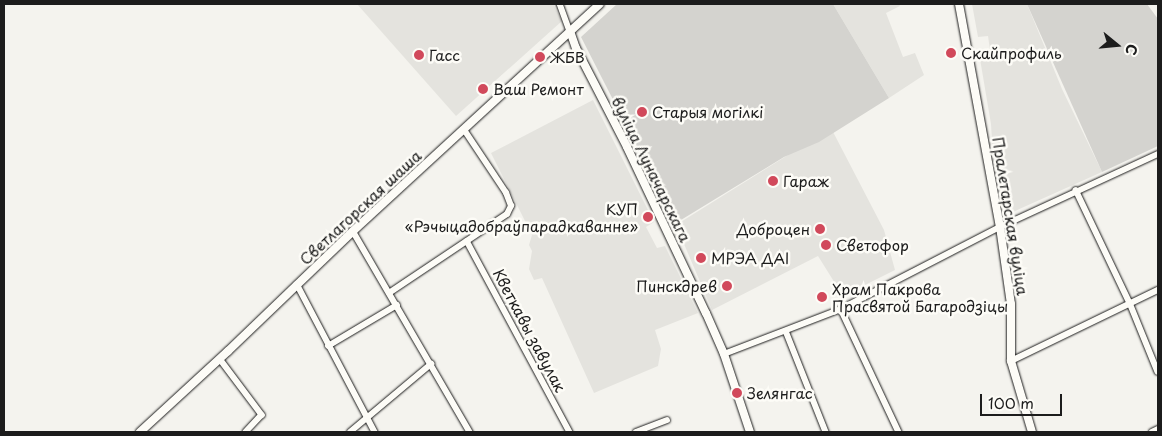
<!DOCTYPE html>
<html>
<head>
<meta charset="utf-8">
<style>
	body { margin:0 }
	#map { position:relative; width:1162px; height:436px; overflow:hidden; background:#f4f3ee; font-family:"Playpen Sans",sans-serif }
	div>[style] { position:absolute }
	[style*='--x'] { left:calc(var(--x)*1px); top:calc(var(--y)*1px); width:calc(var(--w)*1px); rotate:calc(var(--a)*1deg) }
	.built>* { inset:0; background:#e4e3de }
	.green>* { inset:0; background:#d4d3cf }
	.roads { filter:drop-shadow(0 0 1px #1c1c1c) drop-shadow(0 0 1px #1c1c1c) }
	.street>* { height:5.5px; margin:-2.75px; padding:0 2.75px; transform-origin:2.75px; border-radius:2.75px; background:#fdfcf7 }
	.secondary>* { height:8px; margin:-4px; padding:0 4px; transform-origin:4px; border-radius:4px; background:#fdfcf7 }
	.dots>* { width:14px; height:14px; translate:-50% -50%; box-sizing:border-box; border:2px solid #fdfcf7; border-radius:50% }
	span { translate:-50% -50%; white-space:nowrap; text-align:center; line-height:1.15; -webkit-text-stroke:5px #fdfcf7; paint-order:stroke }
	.poi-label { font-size:15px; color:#1c1c1c }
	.left { translate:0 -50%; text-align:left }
	.right { translate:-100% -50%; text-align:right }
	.street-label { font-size:15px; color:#1c1c1c }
	.frame { position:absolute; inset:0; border:5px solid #1c1c1c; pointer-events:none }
	.north { position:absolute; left:1092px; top:20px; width:50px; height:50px; -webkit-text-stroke:4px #fdfcf7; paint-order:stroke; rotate:107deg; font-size:14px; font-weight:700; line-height:20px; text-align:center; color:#1c1c1c }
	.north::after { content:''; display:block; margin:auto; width:18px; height:22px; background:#1c1c1c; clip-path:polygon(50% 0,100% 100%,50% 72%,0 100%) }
	.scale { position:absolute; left:980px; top:394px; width:82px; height:22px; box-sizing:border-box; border:2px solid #1c1c1c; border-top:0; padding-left:6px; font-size:15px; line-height:18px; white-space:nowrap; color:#1c1c1c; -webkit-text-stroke:4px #fdfcf7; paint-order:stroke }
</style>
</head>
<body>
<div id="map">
	<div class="built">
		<i style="clip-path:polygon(357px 4px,553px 4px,562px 21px,456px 116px)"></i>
		<i style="clip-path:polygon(833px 4px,899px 4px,900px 6px,886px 13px,903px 57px,915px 53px,924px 75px,889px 98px)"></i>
		<i style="clip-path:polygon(972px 4px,1027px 4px,1062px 89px,1102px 172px,1004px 216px,994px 174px,991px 124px,979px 53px,990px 50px,988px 36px,978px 37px)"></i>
		<i style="clip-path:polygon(593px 100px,654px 222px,646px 227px,657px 248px,665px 246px,698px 313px,655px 330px,661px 349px,658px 366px,594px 393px,542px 278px,534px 280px,529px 269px,532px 251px,529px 245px,532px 235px,491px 153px)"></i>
		<i style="clip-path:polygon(831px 128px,884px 230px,895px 270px,843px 296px,818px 256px,712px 310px,676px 225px)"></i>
	</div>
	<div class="green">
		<i style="clip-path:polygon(617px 4px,833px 4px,889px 98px,819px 142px,784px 157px,676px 223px,581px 37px)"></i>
		<i style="clip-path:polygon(1027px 4px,1147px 4px,1158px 19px,1158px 146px,1102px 172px)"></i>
	</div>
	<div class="roads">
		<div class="street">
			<i style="--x:560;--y:4;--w:29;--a:70"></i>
			<i style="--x:1076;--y:190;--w:125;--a:64.5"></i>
			<i style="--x:1130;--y:303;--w:74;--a:67.9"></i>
			<i style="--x:353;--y:231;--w:233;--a:59.8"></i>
			<i style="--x:467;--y:241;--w:217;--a:61.7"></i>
			<i style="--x:297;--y:284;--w:167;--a:62.2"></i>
			<i style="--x:389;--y:293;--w:142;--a:-33.8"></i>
			<i style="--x:507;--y:214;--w:9;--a:-63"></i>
			<i style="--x:511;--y:206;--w:14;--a:-111"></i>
			<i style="--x:506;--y:193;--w:76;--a:-123.7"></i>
			<i style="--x:841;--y:309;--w:136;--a:64.8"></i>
			<i style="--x:786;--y:331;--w:109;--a:68.4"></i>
			<i style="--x:328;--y:346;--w:80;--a:-30.7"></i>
			<i style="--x:724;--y:354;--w:125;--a:-21"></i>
			<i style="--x:841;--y:309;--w:179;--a:-27.3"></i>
			<i style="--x:1000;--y:227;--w:174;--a:-24.8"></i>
			<i style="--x:220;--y:359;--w:70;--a:53.1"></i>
			<i style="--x:262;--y:415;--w:23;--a:133"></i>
			<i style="--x:1011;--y:361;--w:163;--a:-25.8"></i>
			<i style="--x:350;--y:432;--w:106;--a:-40"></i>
			<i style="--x:636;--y:432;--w:33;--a:-21"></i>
			<i style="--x:1152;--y:432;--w:7;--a:-27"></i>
		</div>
		<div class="secondary">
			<i style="--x:959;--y:4;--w:227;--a:79.6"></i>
			<i style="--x:1000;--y:227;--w:78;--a:81.9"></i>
			<i style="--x:1011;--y:304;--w:57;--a:90"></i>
			<i style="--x:1011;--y:361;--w:74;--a:73.5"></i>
			<i style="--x:570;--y:31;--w:18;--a:71"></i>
			<i style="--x:576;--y:48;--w:111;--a:62.7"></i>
			<i style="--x:627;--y:147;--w:184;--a:64.6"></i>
			<i style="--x:706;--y:313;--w:45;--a:66.3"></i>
			<i style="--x:724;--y:354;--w:82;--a:71.6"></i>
			<i style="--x:140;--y:432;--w:120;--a:-42.6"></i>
			<i style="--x:228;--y:351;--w:173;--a:-43.8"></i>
			<i style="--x:353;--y:231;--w:335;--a:-42.6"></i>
		</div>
	</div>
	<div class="dots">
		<i style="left:951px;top:53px;background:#d1495b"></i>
		<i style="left:419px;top:55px;background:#d1495b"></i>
		<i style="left:540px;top:57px;background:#d1495b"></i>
		<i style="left:483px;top:89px;background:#d1495b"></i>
		<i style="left:642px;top:112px;background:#d1495b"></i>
		<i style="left:773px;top:181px;background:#d1495b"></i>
		<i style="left:648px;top:217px;background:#d1495b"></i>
		<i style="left:820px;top:229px;background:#d1495b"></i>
		<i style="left:826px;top:245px;background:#d1495b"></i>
		<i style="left:701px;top:258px;background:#d1495b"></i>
		<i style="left:727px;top:286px;background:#d1495b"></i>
		<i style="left:822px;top:297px;background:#d1495b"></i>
		<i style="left:737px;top:393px;background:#d1495b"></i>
	</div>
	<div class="poi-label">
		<span class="left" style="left:961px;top:53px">Скайпрофиль</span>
		<span class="left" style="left:429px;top:55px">Гасс</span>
		<span class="left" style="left:550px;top:57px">ЖБВ</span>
		<span class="left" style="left:493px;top:89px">Ваш Ремонт</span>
		<span class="left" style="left:652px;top:112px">Старыя могілкі</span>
		<span class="left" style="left:783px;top:181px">Гараж</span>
		<span class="right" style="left:638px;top:217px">КУП<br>«Рэчыцадобраўпарадкаванне»</span>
		<span class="right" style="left:810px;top:229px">Доброцен</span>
		<span class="left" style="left:836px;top:245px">Светофор</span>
		<span class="left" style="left:711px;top:258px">МРЭА ДАІ</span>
		<span class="right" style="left:717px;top:286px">Пинскдрев</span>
		<span class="left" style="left:832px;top:297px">Храм Пакрова<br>Прасвятой Багародзіцы</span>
		<span class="left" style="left:747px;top:393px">Зелянгас</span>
	</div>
	<div class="street-label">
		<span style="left:652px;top:169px;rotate:64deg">вуліца Луначарскага</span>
		<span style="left:360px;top:207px;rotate:-43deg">Светлагорская шаша</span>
		<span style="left:1011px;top:216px;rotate:81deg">Пралетарская вуліца</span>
		<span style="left:530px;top:330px;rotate:62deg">Кветкавы завулак</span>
	</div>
	<div class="frame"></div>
	<div class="north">С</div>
	<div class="scale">100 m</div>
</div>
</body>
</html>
